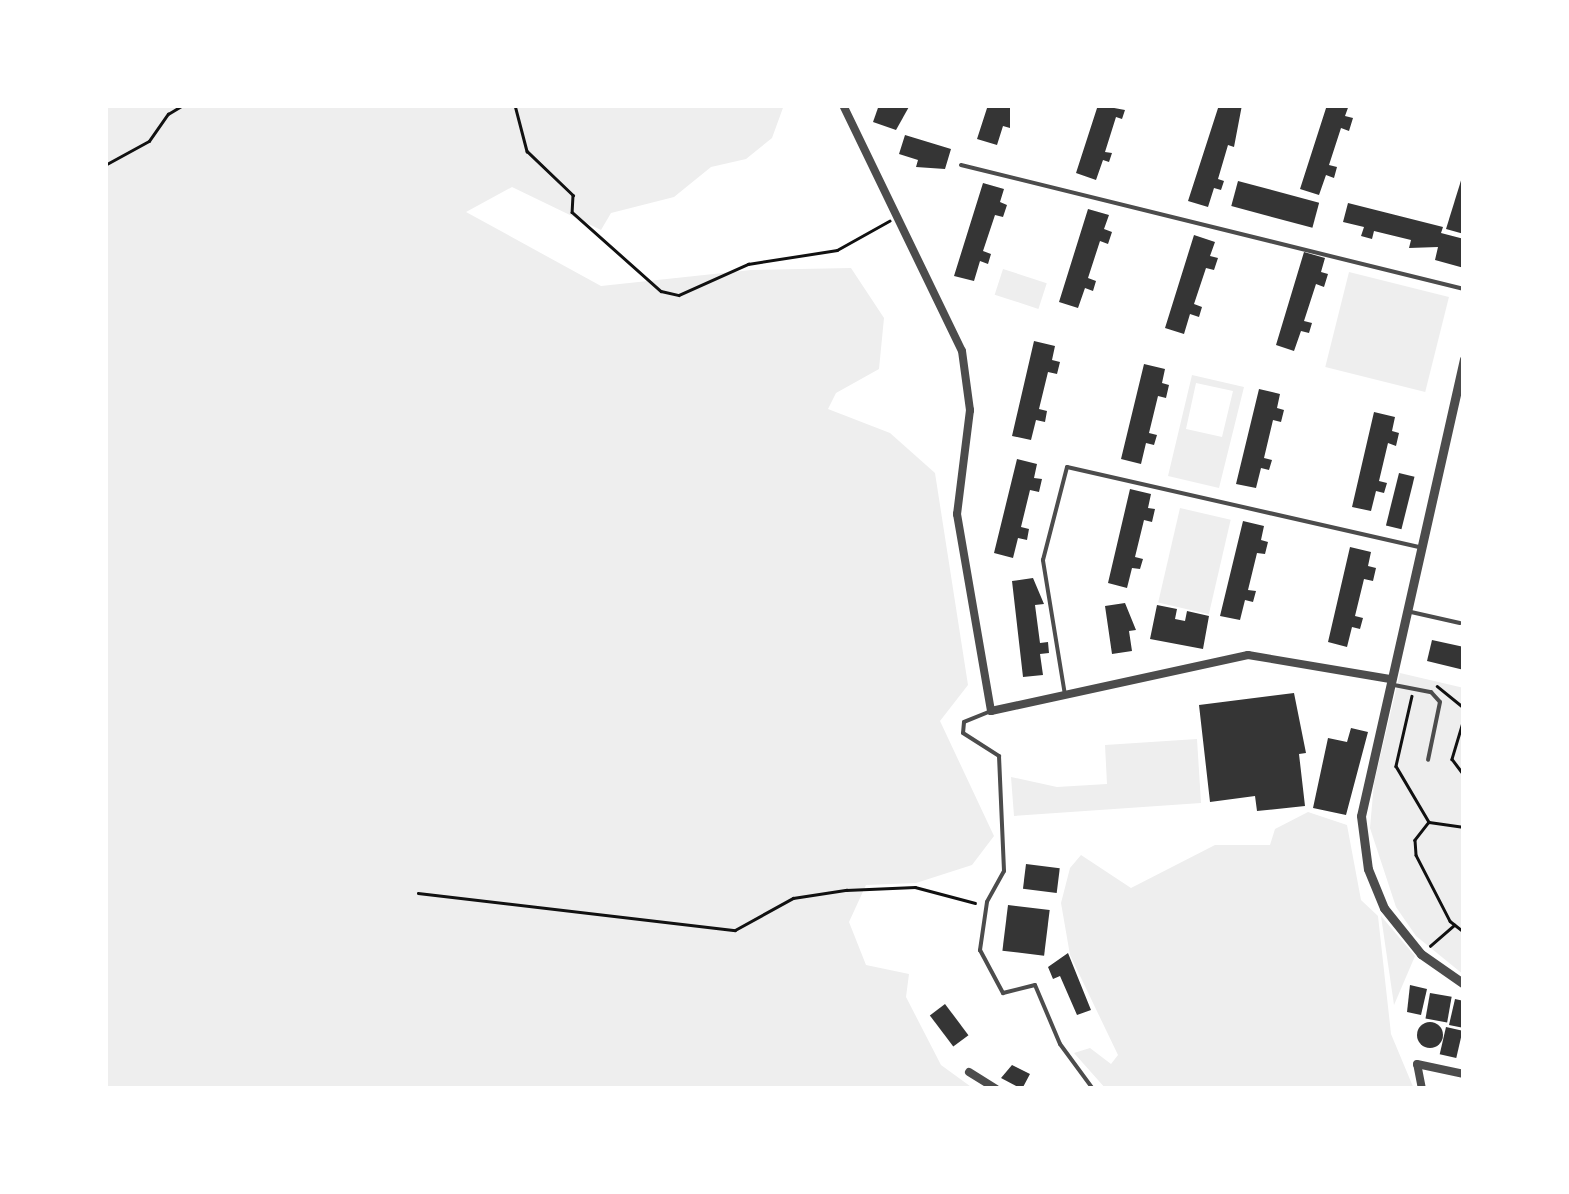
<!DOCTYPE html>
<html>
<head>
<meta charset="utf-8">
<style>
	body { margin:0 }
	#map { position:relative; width:1569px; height:1194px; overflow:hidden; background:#fff; font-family:"IBM Plex Sans",sans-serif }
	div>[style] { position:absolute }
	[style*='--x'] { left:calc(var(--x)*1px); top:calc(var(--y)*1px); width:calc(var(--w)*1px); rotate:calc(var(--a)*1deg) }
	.green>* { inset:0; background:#eee; transform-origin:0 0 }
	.building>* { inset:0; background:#353535; transform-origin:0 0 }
	.round { border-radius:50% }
	.path>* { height:2.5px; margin:-1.25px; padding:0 1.25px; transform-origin:1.25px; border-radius:1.25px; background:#111 }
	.service>* { height:4px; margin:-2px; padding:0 2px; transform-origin:2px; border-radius:2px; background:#4c4c4c }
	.minor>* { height:8px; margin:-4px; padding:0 4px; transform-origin:4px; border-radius:4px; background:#4c4c4c }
	.tertiary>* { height:9px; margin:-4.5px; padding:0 4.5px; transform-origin:4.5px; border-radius:4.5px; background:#4c4c4c }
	span { translate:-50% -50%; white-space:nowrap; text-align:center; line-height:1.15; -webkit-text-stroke:8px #fff; paint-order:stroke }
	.frame { position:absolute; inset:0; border:108px solid #fff; pointer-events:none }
</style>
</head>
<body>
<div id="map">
	<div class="green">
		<i style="clip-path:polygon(105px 105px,784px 105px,772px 138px,746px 159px,711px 167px,674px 197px,611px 213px,601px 230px,512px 187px,466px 212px,601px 286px,751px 270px,851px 268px,884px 318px,879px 369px,836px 393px,828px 409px,890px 433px,935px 473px,968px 685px,940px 721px,994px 836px,972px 865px,916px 883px,866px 885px,849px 922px,866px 965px,909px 974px,906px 997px,941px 1065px,974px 1089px,105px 1089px)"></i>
		<i style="left:1003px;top:269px;width:46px;height:27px;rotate:18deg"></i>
		<i style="left:1349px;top:272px;width:103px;height:98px;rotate:14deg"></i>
		<i style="clip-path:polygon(evenodd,1192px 375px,1244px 387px,1219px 488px,1168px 476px,1192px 375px,1196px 383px,1233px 391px,1222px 437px,1186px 429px,1196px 383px)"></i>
		<i style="left:1180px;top:508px;width:52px;height:97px;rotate:13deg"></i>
		<i style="clip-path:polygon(1400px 673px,1464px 688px,1464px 975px,1416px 936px,1396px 907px,1370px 828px,1374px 783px)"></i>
		<i style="clip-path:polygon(1197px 739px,1201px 803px,1014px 816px,1011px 777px,1057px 787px,1107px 784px,1105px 745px)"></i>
		<i style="clip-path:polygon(1308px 812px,1347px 825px,1361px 900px,1378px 916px,1391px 1034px,1414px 1089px,1106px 1089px,1074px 1053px,1090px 1048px,1111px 1064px,1118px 1055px,1070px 955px,1061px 903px,1070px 868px,1081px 855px,1131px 888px,1215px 845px,1270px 845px,1275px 829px)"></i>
		<i style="clip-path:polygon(1381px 916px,1415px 956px,1394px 1005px)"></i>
	</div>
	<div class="building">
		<i style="clip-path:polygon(879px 105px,910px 105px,896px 130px,873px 122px)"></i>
		<i style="clip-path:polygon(988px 105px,1010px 105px,1010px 128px,1003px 126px,997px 145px,977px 139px)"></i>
		<i style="clip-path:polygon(1098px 105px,1125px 110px,1122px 119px,1116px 117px,1105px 152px,1112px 153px,1109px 162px,1103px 160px,1096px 180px,1076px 173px)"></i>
		<i style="clip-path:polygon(1219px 105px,1242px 105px,1234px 147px,1228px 145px,1218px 179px,1224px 181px,1221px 190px,1214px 188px,1208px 207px,1188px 201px)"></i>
		<i style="clip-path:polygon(1327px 105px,1349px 105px,1345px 116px,1353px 118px,1349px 131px,1341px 128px,1329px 165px,1337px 167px,1334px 178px,1326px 175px,1319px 195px,1300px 189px)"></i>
		<i style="clip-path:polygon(905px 135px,951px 149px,945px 169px,916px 167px,918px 160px,899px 154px)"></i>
		<i style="clip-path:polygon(1463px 174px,1464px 175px,1464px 234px,1446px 229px)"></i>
		<i style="left:1238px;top:181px;width:84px;height:26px;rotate:15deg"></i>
		<i style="clip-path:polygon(983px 183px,1004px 189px,1000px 202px,1007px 205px,1003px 217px,995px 215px,983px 251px,991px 254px,988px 264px,980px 261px,974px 281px,954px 276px)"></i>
		<i style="clip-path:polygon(1348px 203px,1443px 227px,1441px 233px,1464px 239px,1464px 268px,1435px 260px,1438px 247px,1409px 248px,1411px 240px,1374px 231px,1372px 239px,1361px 236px,1364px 227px,1343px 222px)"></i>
		<i style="clip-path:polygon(1088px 209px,1109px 215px,1104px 229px,1112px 232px,1108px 244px,1100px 241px,1088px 278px,1096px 281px,1093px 291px,1085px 288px,1078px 308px,1059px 302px)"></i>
		<i style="clip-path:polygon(1194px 235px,1215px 242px,1210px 256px,1218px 258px,1214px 270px,1206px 268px,1194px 304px,1202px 307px,1199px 317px,1190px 314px,1184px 334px,1165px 328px)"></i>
		<i style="clip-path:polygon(1304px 252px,1325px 258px,1321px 272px,1328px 274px,1324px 287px,1316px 284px,1304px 321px,1312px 323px,1309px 333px,1301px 331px,1294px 351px,1276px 345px)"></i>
		<i style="clip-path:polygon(1034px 341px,1055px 346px,1052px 360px,1060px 362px,1057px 374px,1048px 372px,1039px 409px,1047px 411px,1045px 422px,1036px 420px,1031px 440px,1012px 436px)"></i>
		<i style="clip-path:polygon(1144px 364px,1165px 369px,1162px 383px,1169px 385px,1166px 398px,1158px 396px,1149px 433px,1157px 435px,1154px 445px,1146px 443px,1141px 464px,1121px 459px)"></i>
		<i style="clip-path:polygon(1259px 389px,1280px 394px,1277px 408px,1284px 410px,1281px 422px,1273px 420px,1264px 458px,1272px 460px,1269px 470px,1261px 468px,1256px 488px,1236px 484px)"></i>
		<i style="clip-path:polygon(1374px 412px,1395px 417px,1392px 431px,1399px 433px,1396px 446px,1388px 443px,1379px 481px,1387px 483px,1384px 493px,1376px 491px,1371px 511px,1352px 507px)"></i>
		<i style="clip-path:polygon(1017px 459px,1037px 464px,1034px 478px,1042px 479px,1039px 492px,1030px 490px,1021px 527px,1029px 529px,1027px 540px,1018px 538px,1013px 558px,994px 553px)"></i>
		<i style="left:1399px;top:473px;width:16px;height:54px;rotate:14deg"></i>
		<i style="clip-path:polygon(1130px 489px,1151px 494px,1148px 508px,1155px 509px,1152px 522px,1144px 520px,1135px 557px,1143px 559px,1140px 569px,1132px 568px,1127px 588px,1108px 583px)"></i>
		<i style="clip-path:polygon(1243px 521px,1264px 526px,1261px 540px,1268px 542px,1265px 554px,1257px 553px,1248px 590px,1256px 591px,1253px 602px,1245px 600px,1240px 620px,1220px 616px)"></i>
		<i style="clip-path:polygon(1350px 547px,1371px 552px,1368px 566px,1376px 568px,1373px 581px,1364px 579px,1355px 616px,1363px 618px,1360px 629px,1352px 627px,1347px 647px,1328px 642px)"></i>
		<i style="clip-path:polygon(1033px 578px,1044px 604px,1035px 605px,1040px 643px,1048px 642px,1049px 653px,1040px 654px,1043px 675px,1023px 677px,1012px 581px)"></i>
		<i style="clip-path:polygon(1125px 603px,1136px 630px,1129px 631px,1132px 651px,1112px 654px,1105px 606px)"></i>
		<i style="clip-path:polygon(1157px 605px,1177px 609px,1175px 619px,1185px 621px,1187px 611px,1209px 616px,1203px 649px,1150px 639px)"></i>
		<i style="clip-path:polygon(1432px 640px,1464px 647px,1464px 670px,1427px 661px)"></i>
		<i style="clip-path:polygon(1294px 693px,1306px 753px,1299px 754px,1305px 806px,1257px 811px,1255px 796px,1210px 802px,1199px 705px)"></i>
		<i style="clip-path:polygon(1351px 728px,1368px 732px,1346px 815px,1313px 808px,1328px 738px,1347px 742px)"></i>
		<i style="left:1026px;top:864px;width:34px;height:25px;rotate:7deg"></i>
		<i style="left:1008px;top:905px;width:42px;height:46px;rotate:7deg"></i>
		<i style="clip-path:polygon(1068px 953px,1091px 1010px,1077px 1015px,1060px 976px,1053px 979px,1048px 967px)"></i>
		<i style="clip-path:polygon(1410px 985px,1427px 989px,1421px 1015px,1407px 1012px)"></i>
		<i style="left:1430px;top:993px;width:22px;height:26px;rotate:10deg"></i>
		<i style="clip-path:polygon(1455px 999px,1464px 1001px,1464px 1028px,1449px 1025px)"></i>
		<i style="left:945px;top:1004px;width:39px;height:19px;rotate:53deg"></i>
		<i class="round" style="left:1417px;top:1022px;width:26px;height:26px"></i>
		<i style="left:1446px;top:1027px;width:17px;height:28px;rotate:13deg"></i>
		<i style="clip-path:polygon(1012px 1065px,1030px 1074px,1022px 1089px,1001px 1078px)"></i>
	</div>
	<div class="path">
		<i style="--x:515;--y:105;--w:48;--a:75.4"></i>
		<i style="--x:527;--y:151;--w:64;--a:43.7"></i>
		<i style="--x:573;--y:195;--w:17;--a:93"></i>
		<i style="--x:572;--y:212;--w:119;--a:41.6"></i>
		<i style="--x:661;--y:291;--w:18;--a:13"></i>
		<i style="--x:679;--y:295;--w:76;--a:-24.2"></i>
		<i style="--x:748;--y:264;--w:90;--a:-8.9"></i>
		<i style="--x:837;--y:250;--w:60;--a:-29.1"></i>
		<i style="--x:105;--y:165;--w:50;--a:-28.6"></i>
		<i style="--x:149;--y:141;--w:33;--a:-55"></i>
		<i style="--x:168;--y:114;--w:17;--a:-31"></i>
		<i style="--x:1437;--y:686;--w:35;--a:39"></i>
		<i style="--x:1412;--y:696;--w:72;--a:102.9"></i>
		<i style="--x:1396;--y:766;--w:65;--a:59.5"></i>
		<i style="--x:1429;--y:822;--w:35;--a:8"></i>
		<i style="--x:1464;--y:719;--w:42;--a:106.7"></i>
		<i style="--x:1452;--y:759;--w:20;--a:53"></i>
		<i style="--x:1429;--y:822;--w:23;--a:128"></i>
		<i style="--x:1415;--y:840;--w:15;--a:86"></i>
		<i style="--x:1416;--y:855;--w:74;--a:62.7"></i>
		<i style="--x:1450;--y:921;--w:18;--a:38"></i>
		<i style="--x:418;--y:893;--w:319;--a:6.7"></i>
		<i style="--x:735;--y:930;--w:66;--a:-28.9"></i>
		<i style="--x:793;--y:898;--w:54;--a:-8.6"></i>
		<i style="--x:846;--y:890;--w:69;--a:-2.5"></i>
		<i style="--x:915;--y:887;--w:62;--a:14.9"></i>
		<i style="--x:1430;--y:946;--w:32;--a:-41"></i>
	</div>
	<div class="service">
		<i style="--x:961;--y:165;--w:518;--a:13.85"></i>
		<i style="--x:1411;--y:612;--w:50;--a:12.7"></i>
		<i style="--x:1394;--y:685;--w:38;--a:11"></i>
		<i style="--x:1431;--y:692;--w:13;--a:48"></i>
		<i style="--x:1440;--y:702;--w:59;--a:101.7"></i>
		<i style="--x:1065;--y:695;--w:137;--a:-99.3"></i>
		<i style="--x:1043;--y:560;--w:96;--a:-75.5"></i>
		<i style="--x:1067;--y:467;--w:362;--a:12.8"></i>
		<i style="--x:991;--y:711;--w:29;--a:158"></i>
		<i style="--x:964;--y:722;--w:11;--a:95"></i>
		<i style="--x:963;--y:733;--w:43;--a:32.6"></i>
		<i style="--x:999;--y:756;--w:115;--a:87.5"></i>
		<i style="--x:1004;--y:871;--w:35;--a:119"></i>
		<i style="--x:987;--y:902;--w:49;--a:98.3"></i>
		<i style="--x:980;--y:950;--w:49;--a:61.9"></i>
		<i style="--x:1003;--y:993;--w:33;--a:-14"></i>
		<i style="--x:1035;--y:985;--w:64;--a:67"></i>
		<i style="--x:1060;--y:1044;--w:56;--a:53.7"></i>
	</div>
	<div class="minor">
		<i style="--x:843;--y:105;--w:273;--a:64.2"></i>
		<i style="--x:962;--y:351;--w:60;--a:82.3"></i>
		<i style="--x:970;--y:410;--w:105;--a:97.1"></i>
		<i style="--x:957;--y:514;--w:200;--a:80.2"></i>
		<i style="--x:991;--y:711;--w:263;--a:-12.3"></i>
		<i style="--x:1248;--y:655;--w:144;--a:9.6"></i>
		<i style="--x:969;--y:1072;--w:32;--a:32"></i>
		<i style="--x:1422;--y:1089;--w:25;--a:-101"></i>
		<i style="--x:1417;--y:1064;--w:48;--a:12"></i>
	</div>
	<div class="tertiary">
		<i style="--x:1464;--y:359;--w:468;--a:102.7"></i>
		<i style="--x:1361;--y:816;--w:53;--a:82.5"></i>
		<i style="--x:1368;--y:869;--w:42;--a:67.7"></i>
		<i style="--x:1384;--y:908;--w:59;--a:51.2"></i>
		<i style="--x:1421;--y:954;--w:52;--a:34.9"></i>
	</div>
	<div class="frame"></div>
</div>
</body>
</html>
